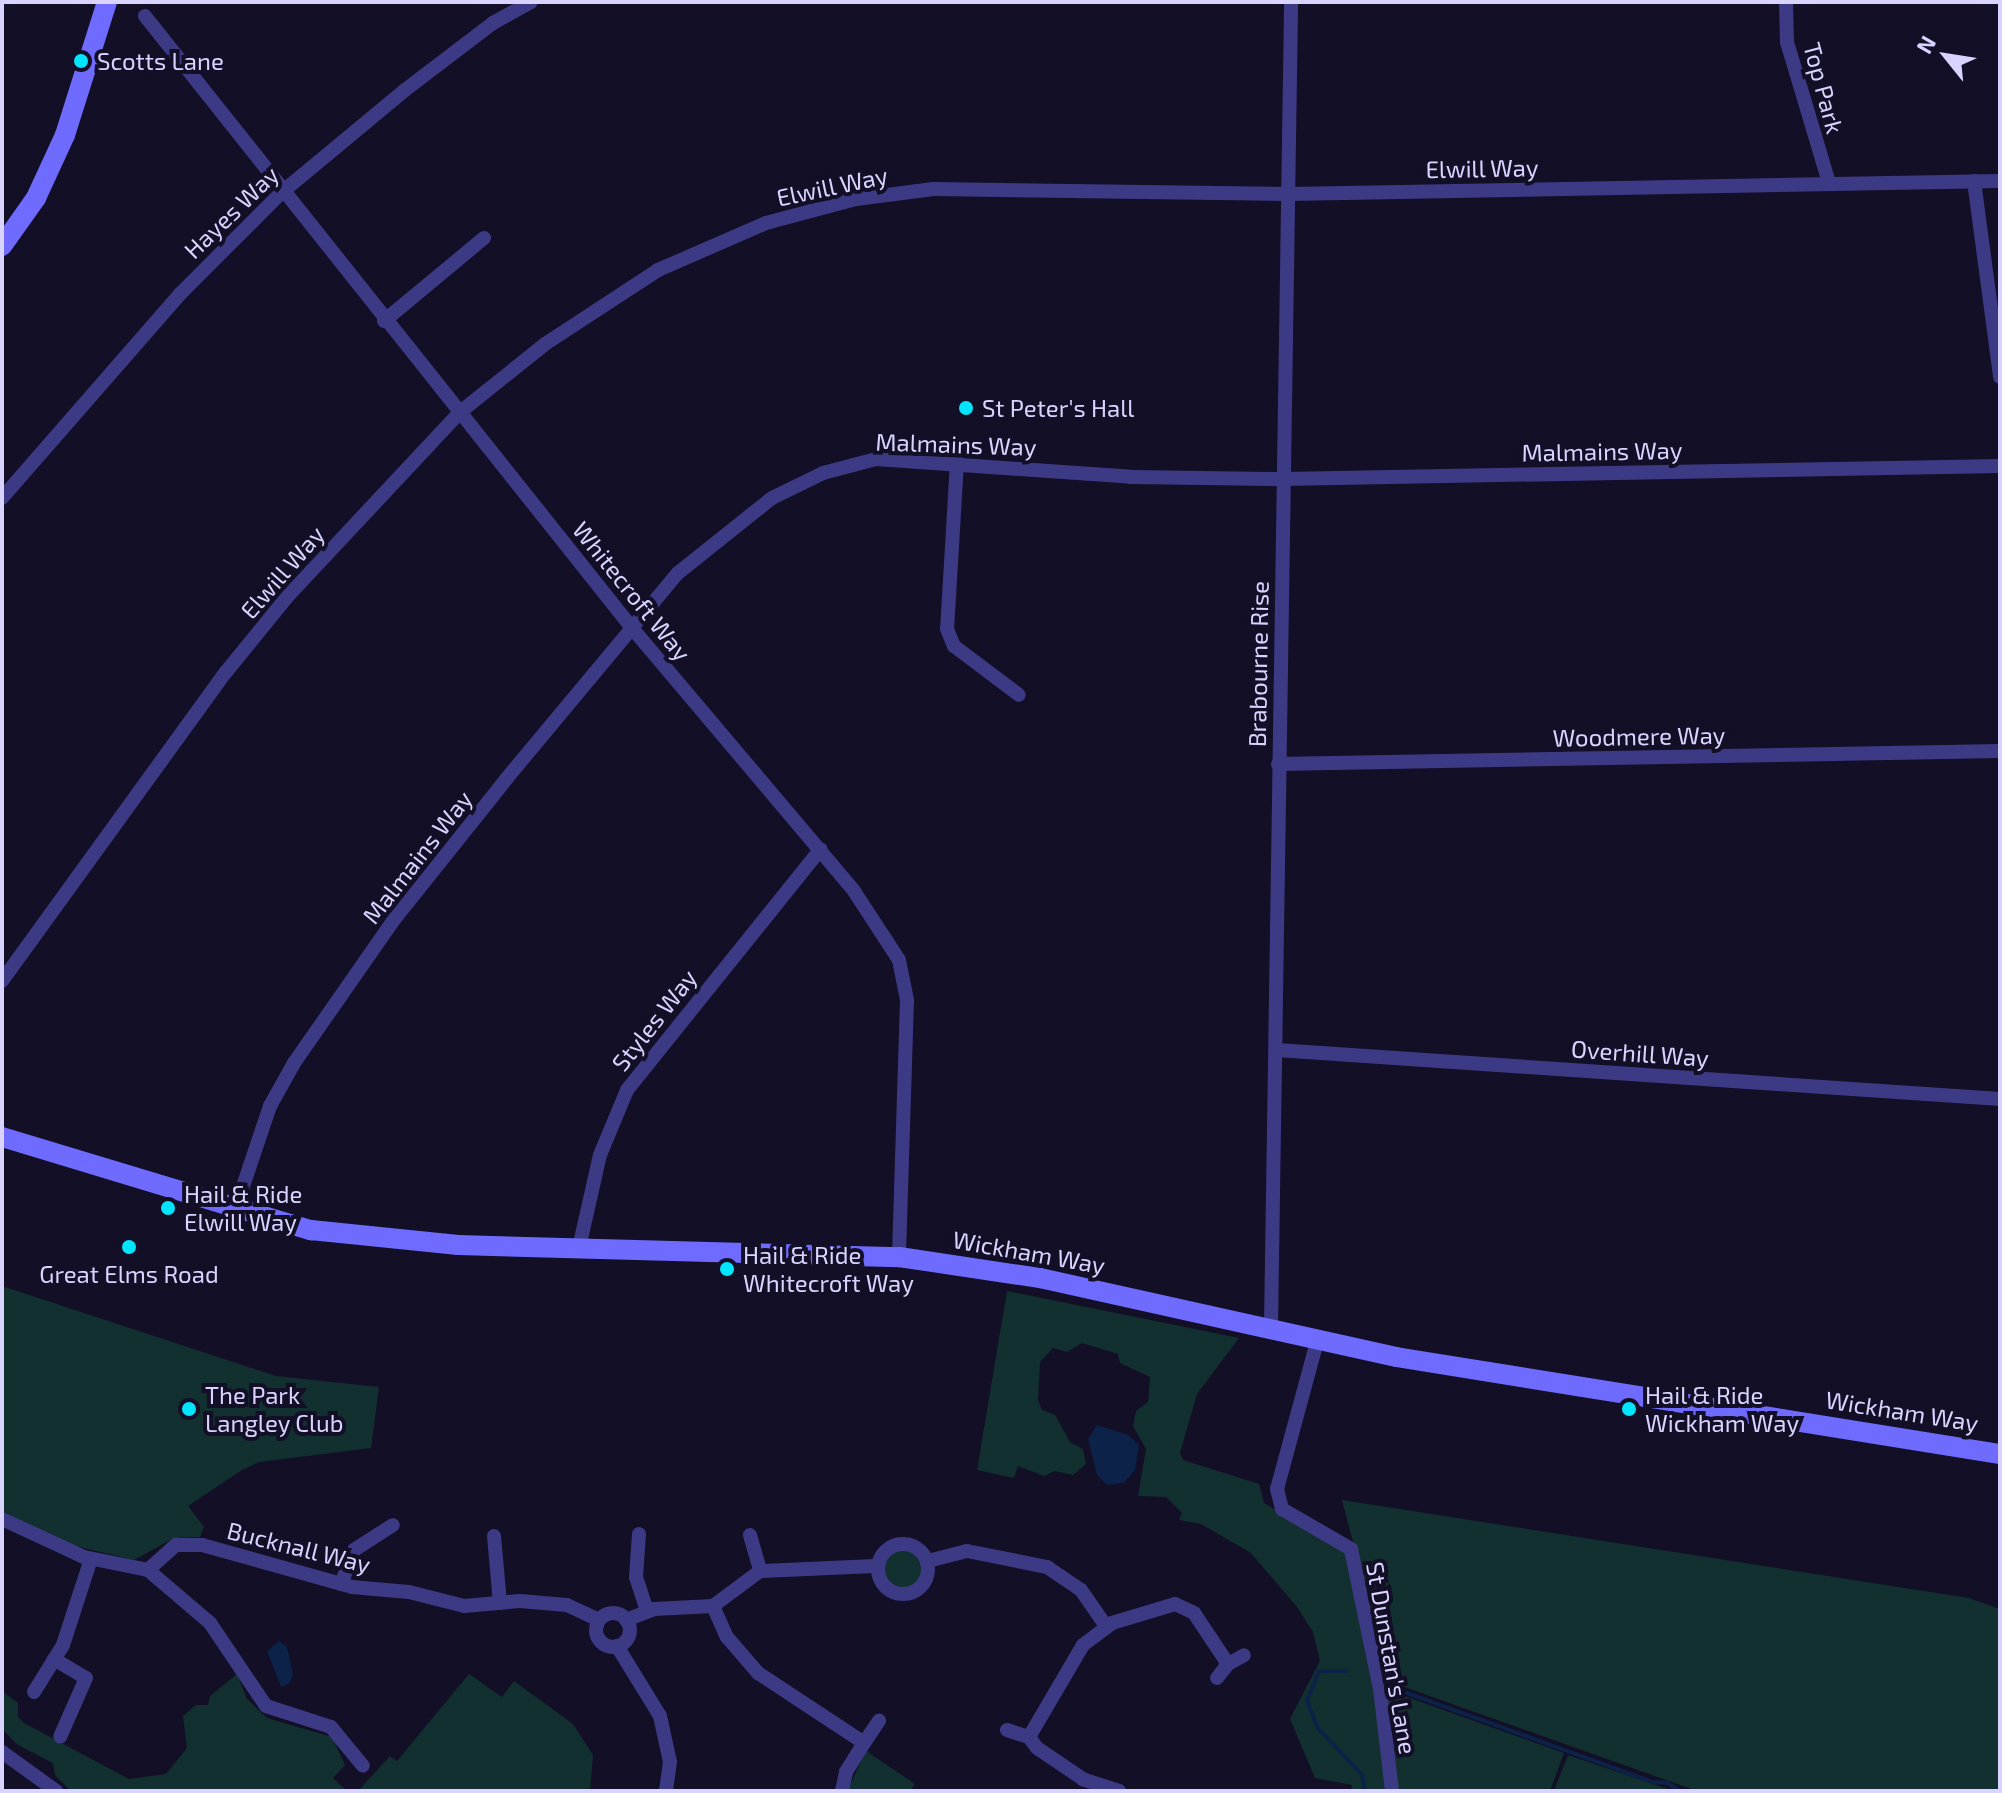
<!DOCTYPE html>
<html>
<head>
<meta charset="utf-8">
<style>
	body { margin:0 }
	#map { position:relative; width:2002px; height:1793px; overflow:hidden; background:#130f26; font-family:"Exo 2",sans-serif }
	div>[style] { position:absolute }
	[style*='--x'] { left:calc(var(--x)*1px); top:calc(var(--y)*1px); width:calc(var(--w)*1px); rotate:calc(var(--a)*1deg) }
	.green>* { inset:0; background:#12302f }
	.round { border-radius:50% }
	.water>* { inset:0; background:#0c2248 }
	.stream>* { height:4px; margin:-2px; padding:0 2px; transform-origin:2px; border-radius:2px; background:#0c2248 }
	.street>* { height:14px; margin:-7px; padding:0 7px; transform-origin:7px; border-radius:7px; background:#3d3a85 }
	.street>.ring { margin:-7px; padding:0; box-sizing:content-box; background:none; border:14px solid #3d3a85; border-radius:50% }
	.secondary>* { height:20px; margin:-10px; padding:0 10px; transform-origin:10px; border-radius:10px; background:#6f6bff }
	.dots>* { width:22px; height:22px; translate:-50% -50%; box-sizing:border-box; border:4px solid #130f26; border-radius:50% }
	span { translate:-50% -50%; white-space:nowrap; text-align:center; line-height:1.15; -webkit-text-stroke:8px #130f26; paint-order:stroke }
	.poi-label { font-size:24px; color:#d9d4ff }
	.left { translate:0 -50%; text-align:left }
	.street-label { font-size:24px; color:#d9d4ff }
	.frame { position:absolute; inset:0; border:4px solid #d9d4ff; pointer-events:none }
	.north { position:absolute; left:1906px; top:16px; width:80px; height:80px; -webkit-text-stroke:6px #130f26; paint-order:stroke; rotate:300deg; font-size:22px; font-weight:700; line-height:32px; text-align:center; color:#d9d4ff }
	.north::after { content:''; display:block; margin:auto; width:28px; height:36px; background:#d9d4ff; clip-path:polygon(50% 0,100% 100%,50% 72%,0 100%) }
</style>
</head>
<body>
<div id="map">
	<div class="green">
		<i style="clip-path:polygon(2px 1286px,276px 1376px,379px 1387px,371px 1448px,259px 1462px,242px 1470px,188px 1506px,204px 1527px,200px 1537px,174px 1538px,134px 1560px,67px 1544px,2px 1511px)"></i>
		<i style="clip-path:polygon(1007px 1291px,1239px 1338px,1197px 1394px,1180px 1453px,1183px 1460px,1259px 1484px,1264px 1503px,1348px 1552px,1375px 1691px,1386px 1791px,1351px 1791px,1352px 1785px,1315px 1778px,1290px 1719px,1320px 1661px,1313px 1632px,1297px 1607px,1251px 1553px,1201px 1524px,1179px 1520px,1182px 1513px,1166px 1497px,1138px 1496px,1146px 1449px,1133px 1426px,1136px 1411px,1148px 1402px,1150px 1377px,1120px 1363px,1118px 1354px,1082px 1343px,1067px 1352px,1053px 1348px,1040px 1362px,1038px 1400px,1042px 1410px,1055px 1415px,1070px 1442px,1083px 1449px,1086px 1464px,1073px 1475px,1055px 1471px,1044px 1476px,1018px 1466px,1014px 1478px,977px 1470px)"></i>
		<i style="clip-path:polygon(1342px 1500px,1969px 1598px,2000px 1609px,2000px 1791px,1697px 1791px,1390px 1682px)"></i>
		<i class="round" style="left:883px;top:1549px;width:40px;height:40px"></i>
		<i style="clip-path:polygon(237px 1674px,247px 1699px,267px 1718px,332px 1737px,345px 1765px,333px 1778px,347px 1791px,71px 1791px,55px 1775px,53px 1763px,18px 1745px,2px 1729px,2px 1691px,18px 1703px,18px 1717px,24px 1723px,129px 1779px,166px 1774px,187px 1748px,183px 1716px,196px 1705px,208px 1705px,210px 1696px)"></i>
		<i style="clip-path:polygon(469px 1674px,502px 1697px,514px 1681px,573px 1724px,593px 1755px,590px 1791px,358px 1791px,390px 1756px,397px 1761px)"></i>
		<i style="clip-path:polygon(1385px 1689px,1564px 1753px,1550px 1791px,1395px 1791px)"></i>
		<i style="clip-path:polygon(866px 1751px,915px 1784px,910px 1791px,847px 1791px)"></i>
		<i style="clip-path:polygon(1568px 1755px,1674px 1791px,1554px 1791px)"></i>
	</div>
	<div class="water">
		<i style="clip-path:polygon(1097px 1425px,1128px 1435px,1139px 1445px,1135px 1470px,1124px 1483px,1107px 1485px,1097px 1475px,1088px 1439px)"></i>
		<i style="clip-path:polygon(279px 1641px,287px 1647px,293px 1674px,290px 1683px,281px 1687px,267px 1651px)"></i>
	</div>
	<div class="stream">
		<i style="--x:1347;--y:1671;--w:28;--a:180"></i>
		<i style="--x:1319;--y:1671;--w:32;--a:112"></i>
		<i style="--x:1307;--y:1701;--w:29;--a:68"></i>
		<i style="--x:1318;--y:1728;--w:64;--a:46.9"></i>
		<i style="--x:1362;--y:1775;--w:16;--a:79"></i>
		<i style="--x:1407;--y:1693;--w:262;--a:19.9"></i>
		<i style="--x:1653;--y:1782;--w:15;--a:4"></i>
		<i style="--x:1668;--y:1783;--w:14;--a:36"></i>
	</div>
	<div class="street">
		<i style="--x:1786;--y:2;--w:40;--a:88.6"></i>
		<i style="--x:1787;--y:42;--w:147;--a:73.4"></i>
		<i style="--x:145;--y:16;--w:782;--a:51.49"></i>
		<i style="--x:632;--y:628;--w:344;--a:49.8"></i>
		<i style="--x:854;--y:891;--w:82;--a:56.9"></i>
		<i style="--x:899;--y:960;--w:41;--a:78.7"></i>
		<i style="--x:907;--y:1000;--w:257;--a:91.8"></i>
		<i style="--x:1974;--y:181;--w:198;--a:82.4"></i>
		<i style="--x:384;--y:321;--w:130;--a:-39.7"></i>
		<i style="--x:957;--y:462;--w:167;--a:93.4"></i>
		<i style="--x:947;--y:629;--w:18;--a:68"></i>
		<i style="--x:954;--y:646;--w:81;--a:37"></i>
		<i style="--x:2;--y:498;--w:271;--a:-48.9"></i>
		<i style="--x:180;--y:294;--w:143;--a:-45"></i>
		<i style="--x:281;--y:193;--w:161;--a:-39.7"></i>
		<i style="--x:405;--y:90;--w:111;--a:-37.3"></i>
		<i style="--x:493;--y:23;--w:43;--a:-28.9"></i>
		<i style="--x:1278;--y:764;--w:722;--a:-1.03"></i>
		<i style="--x:2;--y:981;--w:382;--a:-54.1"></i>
		<i style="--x:226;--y:672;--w:97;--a:-50.9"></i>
		<i style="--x:287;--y:597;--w:252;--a:-46.9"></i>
		<i style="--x:459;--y:413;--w:110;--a:-38.7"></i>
		<i style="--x:545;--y:344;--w:135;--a:-33.2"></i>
		<i style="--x:658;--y:270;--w:118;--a:-23.5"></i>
		<i style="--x:766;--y:223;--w:93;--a:-14.9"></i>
		<i style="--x:856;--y:199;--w:78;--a:-7.4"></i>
		<i style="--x:933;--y:189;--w:355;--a:0.8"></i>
		<i style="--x:1288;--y:194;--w:712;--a:-1.05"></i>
		<i style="--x:1277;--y:1050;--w:725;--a:3.88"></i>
		<i style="--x:235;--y:1210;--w:110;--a:-71.4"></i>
		<i style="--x:270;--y:1106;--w:49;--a:-60.8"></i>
		<i style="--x:294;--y:1063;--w:173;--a:-55.1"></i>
		<i style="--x:393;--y:921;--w:183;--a:-51.4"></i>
		<i style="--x:507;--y:778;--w:267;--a:-50.2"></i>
		<i style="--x:678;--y:573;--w:120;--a:-38.6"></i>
		<i style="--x:772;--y:498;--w:57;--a:-26.1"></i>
		<i style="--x:823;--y:473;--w:55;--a:-14.8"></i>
		<i style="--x:876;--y:459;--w:256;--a:4"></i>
		<i style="--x:1131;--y:477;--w:152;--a:0.8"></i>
		<i style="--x:1283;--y:479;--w:717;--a:-1.04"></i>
		<i style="--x:579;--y:1248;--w:95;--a:-77.3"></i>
		<i style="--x:600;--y:1155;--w:70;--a:-67.4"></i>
		<i style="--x:627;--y:1090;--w:309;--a:-51.2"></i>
		<i style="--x:1271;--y:1326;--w:1324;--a:-89.13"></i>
		<i style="--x:1318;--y:1338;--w:156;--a:105.2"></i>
		<i style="--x:1277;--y:1489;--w:21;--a:76"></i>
		<i style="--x:1282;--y:1509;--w:80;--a:30.1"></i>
		<i style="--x:1351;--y:1549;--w:143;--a:78.3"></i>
		<i style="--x:1380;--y:1689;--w:103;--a:83.3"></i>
		<i style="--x:2;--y:1519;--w:90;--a:24.9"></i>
		<i style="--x:84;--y:1557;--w:65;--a:11.5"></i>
		<i style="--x:639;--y:1534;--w:43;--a:94"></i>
		<i style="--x:636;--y:1577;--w:36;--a:72"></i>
		<i style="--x:750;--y:1535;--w:37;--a:74"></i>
		<i style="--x:494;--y:1536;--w:67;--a:84.9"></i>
		<i class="ring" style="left:878px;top:1544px;width:36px;height:36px"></i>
		<i style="--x:928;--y:1561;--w:40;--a:-14.4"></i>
		<i style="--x:967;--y:1551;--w:82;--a:11.3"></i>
		<i style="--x:1047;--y:1567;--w:41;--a:34.1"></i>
		<i style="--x:1081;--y:1590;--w:44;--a:55.2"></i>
		<i style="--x:148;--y:1570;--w:38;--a:-42"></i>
		<i style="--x:176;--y:1545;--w:26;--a:0"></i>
		<i style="--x:202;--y:1545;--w:156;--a:15.6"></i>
		<i style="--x:352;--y:1587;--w:57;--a:5"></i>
		<i style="--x:409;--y:1592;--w:57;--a:14.3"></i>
		<i style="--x:464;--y:1606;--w:56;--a:-5.1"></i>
		<i style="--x:520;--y:1601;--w:47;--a:4.9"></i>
		<i style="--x:567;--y:1605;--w:35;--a:25"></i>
		<i style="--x:148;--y:1570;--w:82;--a:40.5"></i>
		<i style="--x:210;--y:1623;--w:100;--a:56"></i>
		<i style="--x:266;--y:1706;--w:68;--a:17.9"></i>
		<i style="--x:331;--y:1727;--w:50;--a:50.6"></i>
		<i style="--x:341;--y:1584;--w:36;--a:-69"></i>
		<i style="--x:354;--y:1550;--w:46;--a:-32.7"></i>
		<i style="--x:713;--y:1606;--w:34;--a:66"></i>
		<i style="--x:727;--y:1637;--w:48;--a:49.3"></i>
		<i style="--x:758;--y:1673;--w:127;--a:33.4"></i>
		<i style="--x:864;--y:1743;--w:34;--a:122"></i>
		<i style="--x:846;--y:1772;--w:19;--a:102"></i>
		<i class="ring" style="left:596px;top:1613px;width:20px;height:20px"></i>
		<i style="--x:626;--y:1620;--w:30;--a:-21"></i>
		<i style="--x:654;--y:1609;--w:59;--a:-2.9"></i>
		<i style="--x:713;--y:1606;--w:59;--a:-36.7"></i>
		<i style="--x:760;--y:1571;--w:115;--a:-2.5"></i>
		<i style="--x:617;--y:1646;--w:82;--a:58.4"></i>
		<i style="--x:660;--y:1716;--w:47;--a:77.7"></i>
		<i style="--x:670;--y:1762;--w:29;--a:98"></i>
		<i style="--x:54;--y:1659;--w:37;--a:31"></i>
		<i style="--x:86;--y:1678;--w:64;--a:113.8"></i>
		<i style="--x:1217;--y:1678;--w:18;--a:-52"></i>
		<i style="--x:34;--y:1692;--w:55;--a:-58.3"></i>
		<i style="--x:63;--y:1645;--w:90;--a:-72"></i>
		<i style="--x:1007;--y:1730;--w:23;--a:18"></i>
		<i style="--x:864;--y:1743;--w:27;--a:-56"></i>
		<i style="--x:2;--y:1752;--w:67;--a:35.8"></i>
		<i style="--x:1119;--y:1791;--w:38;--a:-162"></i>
		<i style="--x:1083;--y:1779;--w:55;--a:-146"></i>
		<i style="--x:1037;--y:1748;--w:14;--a:-126"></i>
		<i style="--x:1029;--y:1737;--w:107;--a:-59.6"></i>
		<i style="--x:1083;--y:1645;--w:36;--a:-37"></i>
		<i style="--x:1112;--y:1623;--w:66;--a:-16.8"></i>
		<i style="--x:1175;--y:1604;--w:21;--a:25"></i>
		<i style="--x:1194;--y:1613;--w:61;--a:56.3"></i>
		<i style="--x:1228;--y:1664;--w:18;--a:-29"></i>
	</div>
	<div class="secondary">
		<i style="--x:2;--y:246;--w:59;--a:-54.7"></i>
		<i style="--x:36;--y:198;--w:69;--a:-65.3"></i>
		<i style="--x:65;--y:135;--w:139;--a:-72.5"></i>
		<i style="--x:2;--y:1137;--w:323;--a:16.8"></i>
		<i style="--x:311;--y:1230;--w:148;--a:5.8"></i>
		<i style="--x:458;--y:1245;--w:441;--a:1.6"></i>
		<i style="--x:899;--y:1257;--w:143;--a:8.5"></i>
		<i style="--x:1040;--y:1278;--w:365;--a:12.5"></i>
		<i style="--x:1396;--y:1357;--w:612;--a:9.12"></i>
	</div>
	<div class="dots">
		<i style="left:81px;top:61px;background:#00e5ff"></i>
		<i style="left:966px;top:408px;background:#00e5ff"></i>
		<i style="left:168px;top:1208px;background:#00e5ff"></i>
		<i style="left:129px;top:1247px;background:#00e5ff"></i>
		<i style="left:727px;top:1269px;background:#00e5ff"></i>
		<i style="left:189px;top:1409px;background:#00e5ff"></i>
		<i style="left:1629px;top:1409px;background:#00e5ff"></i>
	</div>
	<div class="poi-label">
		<span class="left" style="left:97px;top:61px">Scotts Lane</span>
		<span class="left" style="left:982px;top:408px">St Peter's Hall</span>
		<span class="left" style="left:184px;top:1208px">Hail &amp; Ride<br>Elwill Way</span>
		<span class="left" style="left:743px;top:1269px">Hail &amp; Ride<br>Whitecroft Way</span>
		<span style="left:129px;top:1274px">Great Elms Road</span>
		<span class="left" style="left:205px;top:1409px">The Park<br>Langley Club</span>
		<span class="left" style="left:1645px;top:1409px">Hail &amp; Ride<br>Wickham Way</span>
	</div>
	<div class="street-label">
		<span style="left:1824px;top:88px;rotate:75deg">Top Park</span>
		<span style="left:1482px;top:168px;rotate:-1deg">Elwill Way</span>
		<span style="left:832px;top:186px;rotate:-12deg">Elwill Way</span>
		<span style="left:231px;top:212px;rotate:-44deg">Hayes Way</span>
		<span style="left:956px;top:444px;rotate:2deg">Malmains Way</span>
		<span style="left:1602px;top:451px;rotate:-1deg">Malmains Way</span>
		<span style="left:282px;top:572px;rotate:-49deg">Elwill Way</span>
		<span style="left:632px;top:591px;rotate:51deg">Whitecroft Way</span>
		<span style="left:1258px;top:664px;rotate:-89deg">Brabourne Rise</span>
		<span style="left:1639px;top:736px;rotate:-1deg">Woodmere Way</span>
		<span style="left:417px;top:857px;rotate:-52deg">Malmains Way</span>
		<span style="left:654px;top:1020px;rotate:-52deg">Styles Way</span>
		<span style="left:1640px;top:1053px;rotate:4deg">Overhill Way</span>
		<span style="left:1029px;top:1252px;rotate:10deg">Wickham Way</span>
		<span style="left:1902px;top:1411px;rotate:9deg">Wickham Way</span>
		<span style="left:299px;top:1547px;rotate:14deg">Bucknall Way</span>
		<span style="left:1392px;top:1658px;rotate:80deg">St Dunstan's Lane</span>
	</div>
	<div class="frame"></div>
	<div class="north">N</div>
</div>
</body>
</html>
